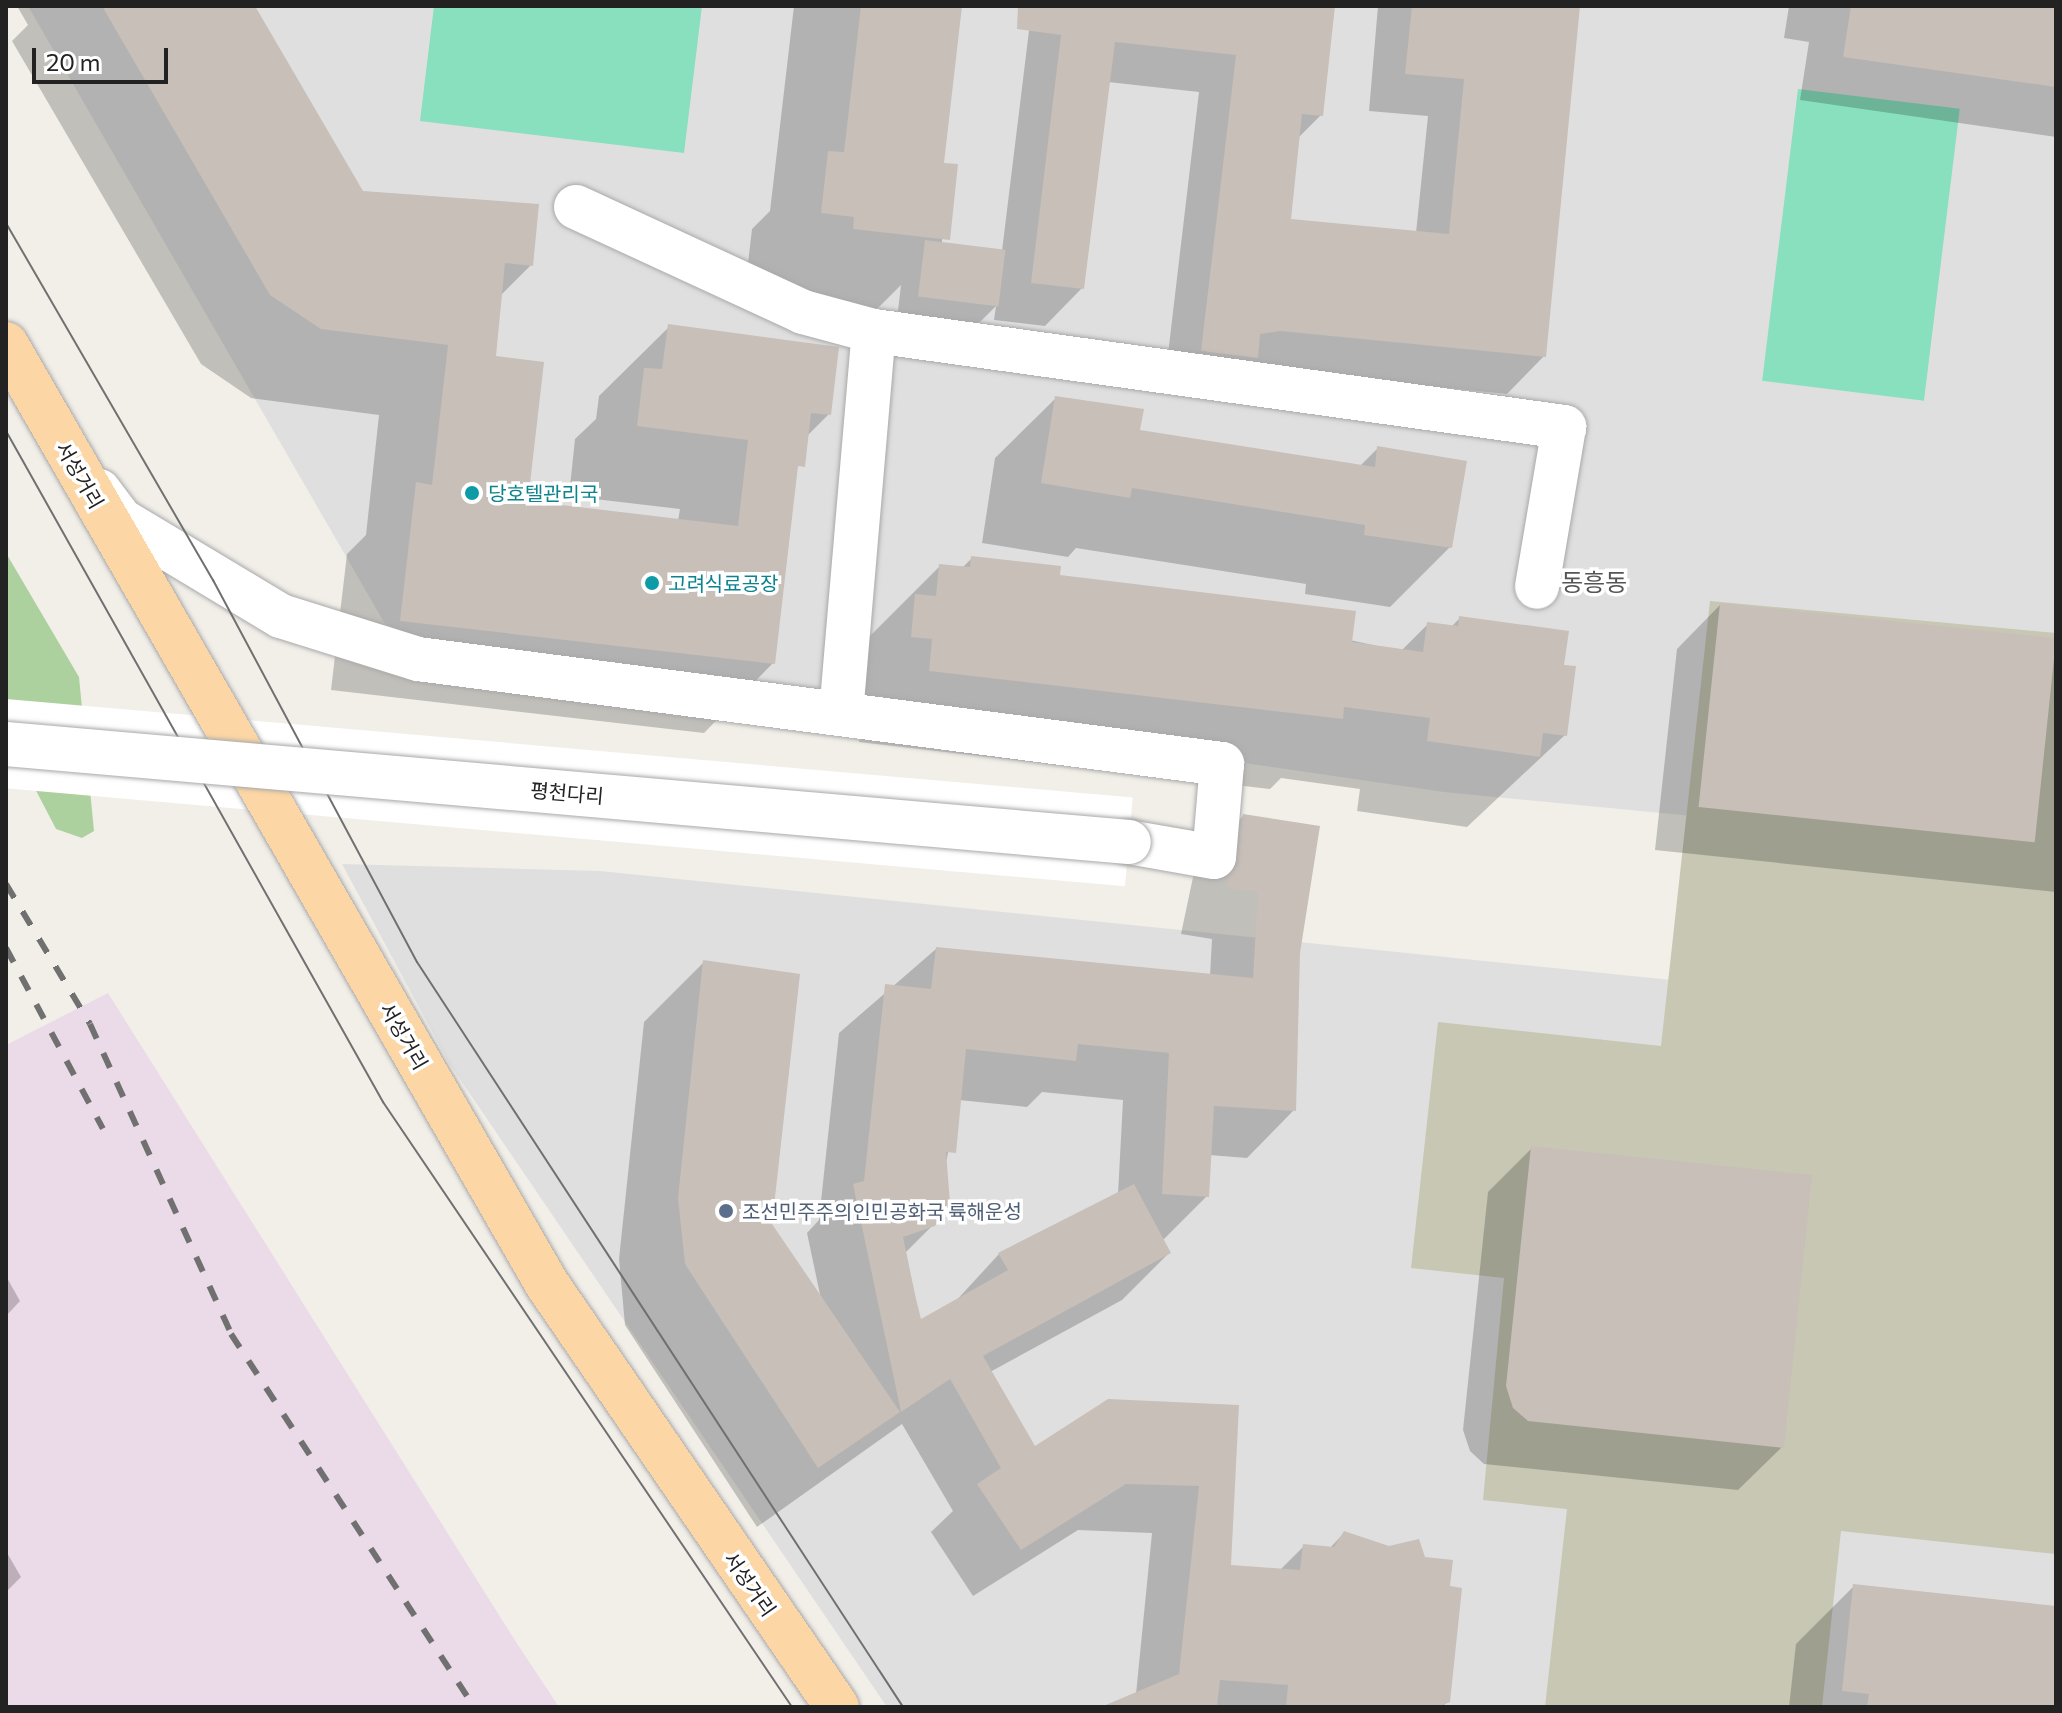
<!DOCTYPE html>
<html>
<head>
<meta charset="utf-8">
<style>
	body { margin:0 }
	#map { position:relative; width:2062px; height:1713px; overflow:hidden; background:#f2efe9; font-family:Commissioner,"Noto Sans KR",sans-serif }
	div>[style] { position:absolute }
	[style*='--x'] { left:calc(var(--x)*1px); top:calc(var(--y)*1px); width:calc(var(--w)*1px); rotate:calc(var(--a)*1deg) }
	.residential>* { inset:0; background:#e0dfdf }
	.industrial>* { inset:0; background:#ebdbe8 }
	.construction>* { inset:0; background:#c7c7b4 }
	.forest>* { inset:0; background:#add19e }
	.pitch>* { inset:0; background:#88e0be; transform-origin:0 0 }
	.pier>* { inset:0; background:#fff; transform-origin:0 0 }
	.shadow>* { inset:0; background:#0003 }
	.building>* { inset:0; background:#c7bfb8; transform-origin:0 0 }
	.roads { filter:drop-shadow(0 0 2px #a9a9a9) drop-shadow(0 0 2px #a9a9a9) }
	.minor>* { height:44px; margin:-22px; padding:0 22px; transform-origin:22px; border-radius:22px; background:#fff }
	.major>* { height:44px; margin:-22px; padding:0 22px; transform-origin:22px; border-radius:22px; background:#fcd6a4 }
	.tram>* { height:2px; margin:-1px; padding:0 1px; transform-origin:1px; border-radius:1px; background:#707070 }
	.rail>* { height:6px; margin-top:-3px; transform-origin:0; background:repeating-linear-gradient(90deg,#707070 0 16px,transparent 0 32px) }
	.bridges { filter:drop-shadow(0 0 2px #a9a9a9) drop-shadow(0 0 2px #a9a9a9) }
	.minor-bridge>* { height:44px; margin:-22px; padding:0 22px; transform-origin:22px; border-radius:22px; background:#fff }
	.dots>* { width:22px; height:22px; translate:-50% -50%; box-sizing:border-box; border:4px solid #fff; border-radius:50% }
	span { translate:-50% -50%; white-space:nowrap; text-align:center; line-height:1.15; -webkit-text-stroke:7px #fff; paint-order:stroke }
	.street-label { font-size:20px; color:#222 }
	.culture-label { font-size:20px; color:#0d838f }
	.left { translate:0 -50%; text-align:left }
	.service-label { font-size:20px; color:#4e5e75 }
	.quarter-label { font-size:24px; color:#555 }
	.frame { position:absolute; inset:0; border:8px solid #222; pointer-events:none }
	.scale { position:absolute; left:32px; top:48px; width:136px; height:36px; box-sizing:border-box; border:4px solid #222; border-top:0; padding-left:10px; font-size:24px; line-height:28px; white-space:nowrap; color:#222; -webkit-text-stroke:6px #fff; paint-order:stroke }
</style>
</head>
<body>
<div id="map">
	<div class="residential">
		<i style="clip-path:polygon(28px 6px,2056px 6px,2056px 851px,1444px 792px,443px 647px,385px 624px)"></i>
		<i style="clip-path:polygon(342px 864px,600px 871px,2056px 1019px,2056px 1707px,887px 1707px,449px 1063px)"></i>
	</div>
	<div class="industrial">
		<i style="clip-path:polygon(108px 993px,516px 1642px,559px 1707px,6px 1707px,6px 1045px)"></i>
	</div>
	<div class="construction">
		<i style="clip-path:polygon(1710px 601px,2056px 633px,2056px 1554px,1841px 1531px,1822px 1707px,1545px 1707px,1567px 1509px,1483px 1500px,1504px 1278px,1411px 1268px,1438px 1022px,1661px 1046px)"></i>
	</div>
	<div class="forest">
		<i style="clip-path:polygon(6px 553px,79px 677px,94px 831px,82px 838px,56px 829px,6px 733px)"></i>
	</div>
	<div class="pitch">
		<i style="clip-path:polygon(434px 6px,702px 6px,684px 153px,420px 121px)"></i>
		<i style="left:1798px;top:89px;width:163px;height:294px;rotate:7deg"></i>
	</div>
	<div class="pier">
		<i style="left:6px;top:699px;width:1131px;height:89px;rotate:5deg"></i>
	</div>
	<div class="shadow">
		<i style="clip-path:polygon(17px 6px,253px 6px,362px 193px,531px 265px,500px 296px,494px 358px,526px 503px,678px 521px,680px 509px,569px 496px,575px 439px,596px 419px,599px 396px,669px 327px,829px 414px,806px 437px,795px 473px,773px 663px,704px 733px,331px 690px,347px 554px,366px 535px,379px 415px,251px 398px,201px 364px,12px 41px,28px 25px)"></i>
		<i style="clip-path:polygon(794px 6px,960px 6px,942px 164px,942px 244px,1002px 251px,1032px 6px,1333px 6px,1321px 115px,1297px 139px,1289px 221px,1416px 233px,1428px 116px,1369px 111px,1378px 6px,1578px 6px,1544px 356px,1507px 394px,1245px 368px,1164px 388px,1199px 92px,1108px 82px,1082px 288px,1045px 326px,994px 320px,996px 306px,973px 329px,897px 319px,901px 285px,871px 315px,745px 289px,752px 229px,770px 211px)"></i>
		<i style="clip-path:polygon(1789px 6px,2056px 6px,2056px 137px,1800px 100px,1809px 42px,1784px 38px)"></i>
		<i style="clip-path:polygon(1056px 398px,1138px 432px,1360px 466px,1378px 448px,1450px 547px,1390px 607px,1305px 594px,1306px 584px,1076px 548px,1068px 557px,982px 543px,995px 458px)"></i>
		<i style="clip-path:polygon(971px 559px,1401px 651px,1428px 624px,1451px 627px,1460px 618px,1562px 666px,1565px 735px,1467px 827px,1357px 811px,1360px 789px,1281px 778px,1270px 789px,859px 742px,869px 637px,940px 566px,962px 568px)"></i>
		<i style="clip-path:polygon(1720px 605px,2056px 641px,2056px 892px,1655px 850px,1677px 649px)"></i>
		<i style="clip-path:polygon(evenodd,1243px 816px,1298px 952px,1294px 1110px,1247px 1158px,1209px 1155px,1207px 1196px,1162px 1241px,1169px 1253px,1122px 1300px,990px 1372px,1034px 1449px,1237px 1407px,1229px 1567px,1279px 1571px,1304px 1546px,1329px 1549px,1344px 1533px,1423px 1559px,1448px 1588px,1448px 1701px,1442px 1707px,1105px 1707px,1136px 1694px,1152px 1533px,1078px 1530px,973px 1596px,931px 1532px,953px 1511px,902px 1424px,757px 1527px,625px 1325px,619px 1259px,644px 1022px,704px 962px,770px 1224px,821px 1299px,807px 1233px,819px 1220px,839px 1033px,936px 949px,1210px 976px,1212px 939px,1181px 934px,1196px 863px,1243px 816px,1042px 1092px,1123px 1100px,1118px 1194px,999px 1254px,954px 1303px,920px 1322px,905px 1253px,933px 1225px,959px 1100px,1027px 1107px,1042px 1092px)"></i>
		<i style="clip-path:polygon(1532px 1148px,1782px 1447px,1738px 1490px,1484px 1464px,1470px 1451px,1463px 1430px,1488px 1192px)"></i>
		<i style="clip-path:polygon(6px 1276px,20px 1301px,6px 1316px)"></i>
		<i style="clip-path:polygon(6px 1551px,21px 1577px,6px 1592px)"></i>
		<i style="clip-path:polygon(1854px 1586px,2056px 1608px,2056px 1707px,1789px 1707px,1796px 1644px)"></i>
	</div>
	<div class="building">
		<i style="clip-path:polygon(102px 6px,255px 6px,363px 191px,539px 204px,533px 266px,505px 263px,496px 356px,544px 362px,528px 501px,738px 526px,748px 440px,637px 426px,644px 368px,662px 369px,668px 324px,839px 347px,831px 415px,811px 413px,805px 467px,798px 466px,775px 664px,400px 621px,416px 482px,432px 485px,448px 345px,321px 329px,270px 295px)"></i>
		<i style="clip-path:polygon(861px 6px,962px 6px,944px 163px,958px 164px,950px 240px,853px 229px,854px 217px,821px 213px,828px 151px,844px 152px)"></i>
		<i style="clip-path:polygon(1018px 6px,1335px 6px,1323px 116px,1302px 114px,1291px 219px,1449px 234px,1464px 79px,1405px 74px,1412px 6px,1580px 6px,1546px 357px,1280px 331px,1260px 334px,1258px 358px,1201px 351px,1236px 55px,1115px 42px,1084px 289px,1031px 283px,1061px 35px,1017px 29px)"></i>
		<i style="clip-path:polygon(1851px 6px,2056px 6px,2056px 87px,1843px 57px)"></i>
		<i style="left:925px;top:240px;width:81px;height:57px;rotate:7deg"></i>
		<i style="clip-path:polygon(1055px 396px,1144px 409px,1140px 430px,1375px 467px,1377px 446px,1467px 461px,1452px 548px,1364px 535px,1365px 525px,1132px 488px,1130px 498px,1041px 483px)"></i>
		<i style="clip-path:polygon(971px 556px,1061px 566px,1060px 575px,1356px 611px,1352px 642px,1423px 652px,1427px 622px,1458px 626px,1459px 616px,1569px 631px,1564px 665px,1576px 666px,1567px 736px,1543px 733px,1540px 757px,1427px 741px,1430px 718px,1344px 707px,1343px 719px,929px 671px,932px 639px,911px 637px,915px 594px,936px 596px,939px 564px,970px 567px)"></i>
		<i style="left:1720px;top:603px;width:338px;height:205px;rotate:6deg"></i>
		<i style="clip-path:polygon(1243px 814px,1320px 826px,1300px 953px,1296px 1111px,1214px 1106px,1209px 1197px,1162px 1194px,1169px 1053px,1078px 1044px,1076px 1061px,966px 1049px,956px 1153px,946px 1152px,950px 1203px,935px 1226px,903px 1237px,916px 1299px,921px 1319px,1008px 1270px,998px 1253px,1134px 1184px,1171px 1253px,983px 1356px,1035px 1446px,1108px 1399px,1239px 1405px,1231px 1565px,1300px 1570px,1303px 1544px,1334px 1547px,1344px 1531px,1389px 1546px,1419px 1539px,1425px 1557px,1453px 1560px,1450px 1586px,1462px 1588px,1450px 1702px,1438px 1707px,1286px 1707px,1288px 1685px,1220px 1680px,1217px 1707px,1101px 1707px,1179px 1674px,1199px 1486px,1126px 1484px,1021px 1550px,977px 1484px,1001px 1468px,950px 1379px,901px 1412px,853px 1184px,864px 1181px,885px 984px,931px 989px,936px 947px,1253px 978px,1258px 892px,1227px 888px)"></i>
		<i style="clip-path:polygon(703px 960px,800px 974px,772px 1224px,900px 1412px,818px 1468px,685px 1264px,678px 1198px)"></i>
		<i style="clip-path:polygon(1531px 1146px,1812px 1175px,1784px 1448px,1528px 1421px,1513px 1408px,1506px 1386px)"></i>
		<i style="clip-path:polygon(1853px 1584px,2056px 1606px,2056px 1707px,1867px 1707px,1869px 1694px,1842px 1691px)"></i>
	</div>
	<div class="roads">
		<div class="minor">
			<i style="--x:576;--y:207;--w:250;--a:24.8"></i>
			<i style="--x:803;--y:312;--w:73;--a:15"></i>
			<i style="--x:874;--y:331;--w:697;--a:7.92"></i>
			<i style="--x:1564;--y:427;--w:162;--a:99.6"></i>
			<i style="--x:99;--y:491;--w:36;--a:53"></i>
			<i style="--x:121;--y:520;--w:187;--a:31"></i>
			<i style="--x:281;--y:616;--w:144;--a:17.4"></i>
			<i style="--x:418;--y:659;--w:811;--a:7.44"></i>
			<i style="--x:1222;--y:764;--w:93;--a:94.9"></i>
			<i style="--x:1214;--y:857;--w:86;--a:-170"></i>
			<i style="--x:841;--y:714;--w:384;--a:-85.1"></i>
		</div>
		<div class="major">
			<i style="--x:6;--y:344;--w:1085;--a:60.08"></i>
			<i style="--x:547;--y:1284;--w:513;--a:55.57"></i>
		</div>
	</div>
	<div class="tram">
		<i style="--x:6;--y:223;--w:413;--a:59.9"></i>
		<i style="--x:213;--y:580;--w:433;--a:61.9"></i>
		<i style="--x:417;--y:962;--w:890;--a:56.88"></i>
		<i style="--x:6;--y:431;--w:770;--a:60.67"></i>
		<i style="--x:383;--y:1102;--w:730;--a:55.94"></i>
	</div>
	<div class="rail">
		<i style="--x:6;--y:884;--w:163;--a:59"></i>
		<i style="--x:90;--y:1024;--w:341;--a:65.5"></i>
		<i style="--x:231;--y:1334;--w:445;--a:56.9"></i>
		<i style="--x:6;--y:948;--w:205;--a:61.8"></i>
	</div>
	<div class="bridges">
		<div class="minor-bridge">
			<i style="--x:6;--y:744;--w:1127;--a:4.99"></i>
		</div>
	</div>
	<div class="dots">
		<i style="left:472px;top:493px;background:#0f9aa8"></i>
		<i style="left:652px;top:583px;background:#0f9aa8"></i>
		<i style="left:726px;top:1211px;background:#5c6f8a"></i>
	</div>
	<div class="street-label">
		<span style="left:80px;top:475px;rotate:60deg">서성거리</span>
		<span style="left:567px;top:793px;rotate:5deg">평천다리</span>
		<span style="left:404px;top:1036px;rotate:60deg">서성거리</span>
		<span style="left:750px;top:1584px;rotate:55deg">서성거리</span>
	</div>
	<div class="culture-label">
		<span class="left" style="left:488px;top:493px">당호텔관리국</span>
		<span class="left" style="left:668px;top:583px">고려식료공장</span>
	</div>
	<div class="service-label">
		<span class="left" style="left:742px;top:1211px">조선민주주의인민공화국 륙해운성</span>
	</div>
	<div class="quarter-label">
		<span style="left:1594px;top:582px">동흥동</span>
	</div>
	<div class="frame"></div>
	<div class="scale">20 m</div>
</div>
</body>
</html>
